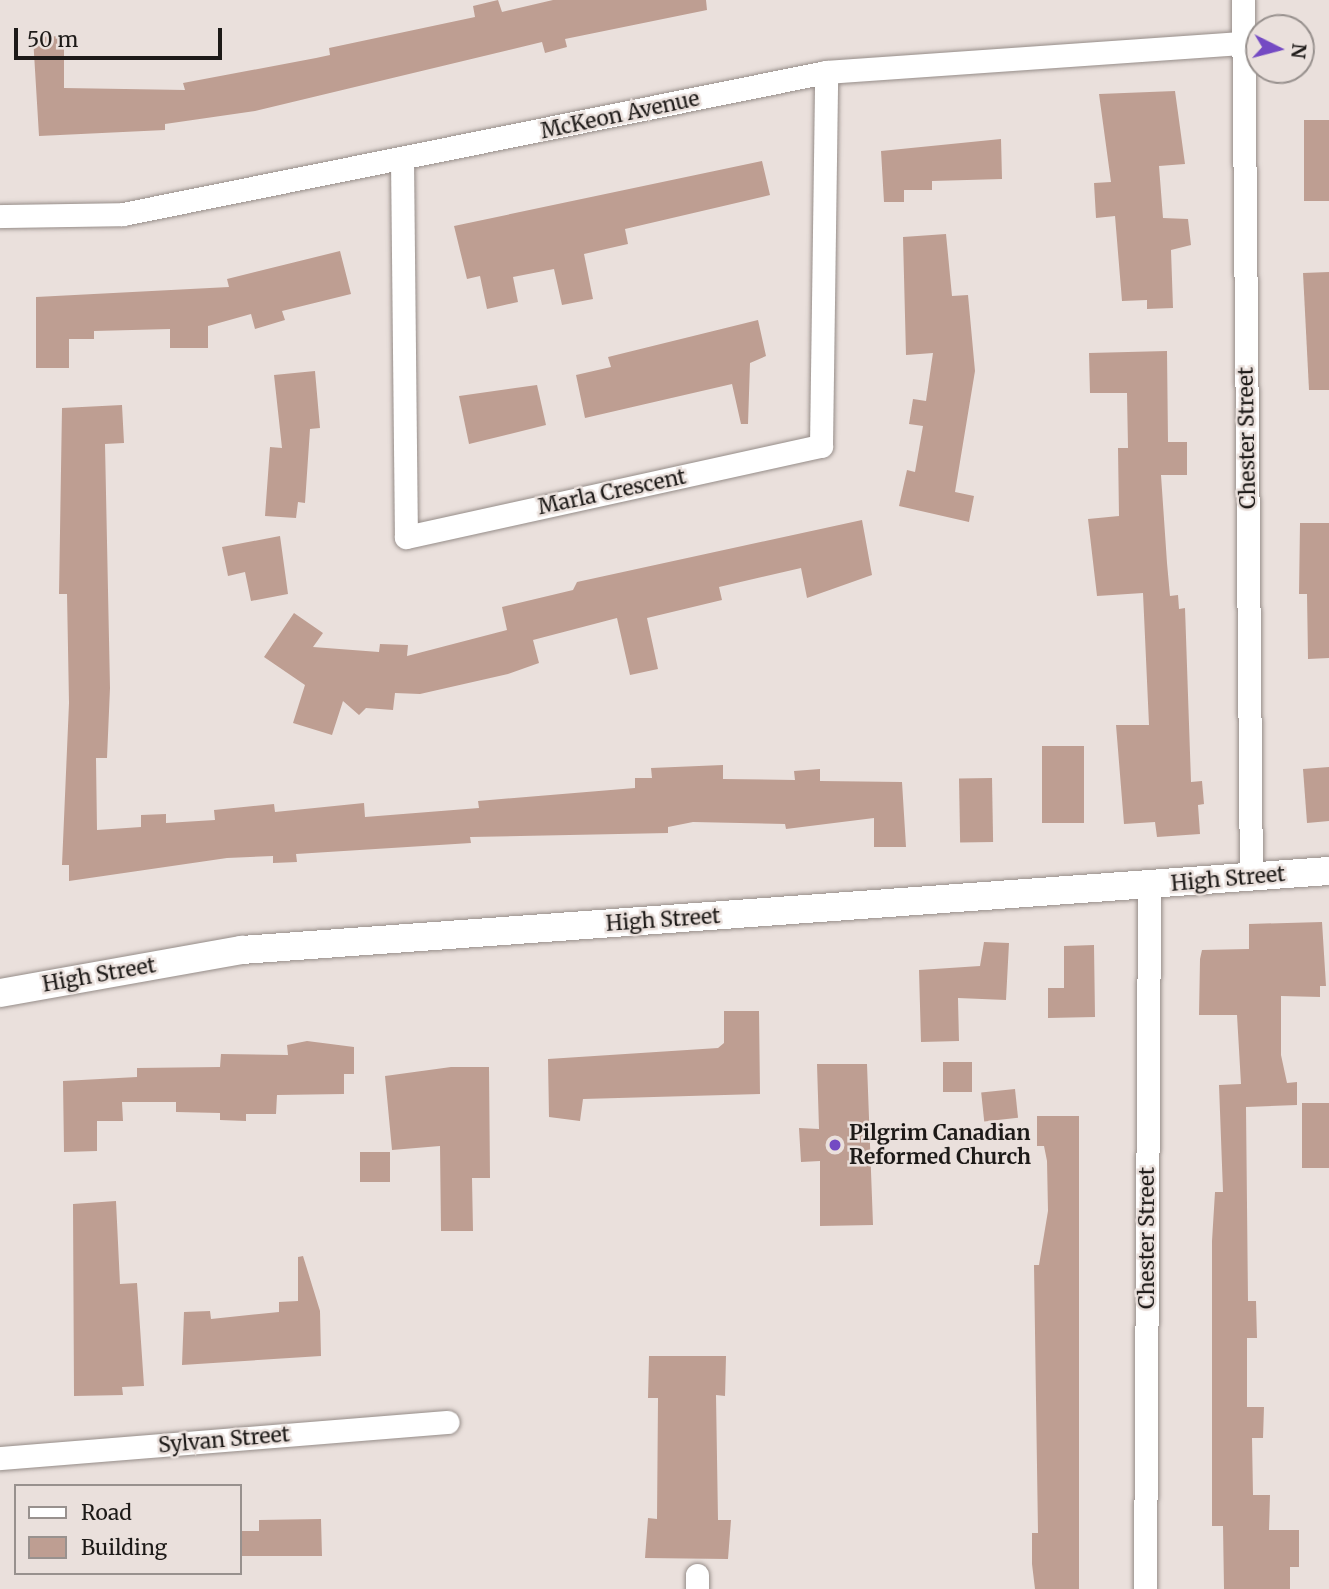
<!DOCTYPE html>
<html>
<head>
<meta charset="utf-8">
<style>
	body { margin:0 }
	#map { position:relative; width:1329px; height:1589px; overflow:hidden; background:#eae0dc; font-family:Merriweather,serif }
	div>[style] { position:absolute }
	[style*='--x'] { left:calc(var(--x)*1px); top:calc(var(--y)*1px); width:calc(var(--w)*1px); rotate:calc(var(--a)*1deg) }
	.building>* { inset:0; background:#be9e92; transform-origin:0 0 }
	.roads { filter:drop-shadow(0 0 2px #968d89) drop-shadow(0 0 2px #968d89) }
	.minor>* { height:23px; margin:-11.5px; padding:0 11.5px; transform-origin:11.5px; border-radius:11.5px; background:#fff }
	.tertiary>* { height:28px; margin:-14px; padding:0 14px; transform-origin:14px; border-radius:14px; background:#fff }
	.dots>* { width:19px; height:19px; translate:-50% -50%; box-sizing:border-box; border:4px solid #eae0dc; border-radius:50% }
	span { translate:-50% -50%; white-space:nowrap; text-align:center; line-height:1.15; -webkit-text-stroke:5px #eae0dc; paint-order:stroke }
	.street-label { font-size:21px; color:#1d1a18 }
	.poi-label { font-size:21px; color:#1d1a18; font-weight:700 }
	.left { translate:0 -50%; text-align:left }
	.legend { position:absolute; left:14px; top:1484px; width:228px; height:91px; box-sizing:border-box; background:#eae0dc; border:2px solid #98918e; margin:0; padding:9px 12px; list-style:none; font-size:21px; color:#1d1a18 }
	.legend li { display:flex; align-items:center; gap:14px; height:35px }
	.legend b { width:35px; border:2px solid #98918e }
	.north { position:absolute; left:1245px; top:14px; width:70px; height:70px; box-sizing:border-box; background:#eae0dc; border:2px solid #98918e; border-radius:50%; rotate:96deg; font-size:19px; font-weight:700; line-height:28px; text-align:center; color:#1d1a18 }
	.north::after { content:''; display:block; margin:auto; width:24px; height:32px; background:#744ac3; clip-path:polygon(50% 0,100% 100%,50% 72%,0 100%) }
	.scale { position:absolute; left:14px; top:28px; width:208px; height:32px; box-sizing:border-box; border:4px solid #1d1a18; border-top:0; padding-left:9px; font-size:21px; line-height:24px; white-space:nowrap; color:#1d1a18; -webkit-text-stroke:5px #eae0dc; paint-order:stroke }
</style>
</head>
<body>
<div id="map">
	<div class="building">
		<i style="clip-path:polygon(498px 0,502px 12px,553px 0,706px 0,707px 10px,565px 39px,567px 47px,545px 53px,542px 42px,255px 111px,165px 124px,165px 130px,39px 136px,33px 37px,64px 36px,64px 88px,185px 90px,183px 83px,316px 58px,330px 55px,329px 48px,475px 17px,473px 6px)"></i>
		<i style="clip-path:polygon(1175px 91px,1185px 164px,1159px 166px,1163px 218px,1188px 219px,1191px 245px,1171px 250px,1173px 308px,1147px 309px,1147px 300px,1122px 301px,1115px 216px,1096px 218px,1094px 183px,1111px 182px,1099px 94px)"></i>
		<i style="left:1304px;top:120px;width:25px;height:81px"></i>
		<i style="clip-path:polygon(1001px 139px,1002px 179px,932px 181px,932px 190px,904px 190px,904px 202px,884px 202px,881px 151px)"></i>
		<i style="clip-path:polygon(762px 161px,770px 195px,625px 229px,628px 244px,584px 254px,593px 299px,562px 305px,554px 269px,513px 277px,518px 302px,487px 309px,480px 276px,467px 279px,454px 226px)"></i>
		<i style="clip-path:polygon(946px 234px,952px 296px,968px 295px,975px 371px,955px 492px,974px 496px,969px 522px,899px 506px,907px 470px,915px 472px,923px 426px,909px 424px,913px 399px,926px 401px,933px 353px,906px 355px,903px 237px)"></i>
		<i style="clip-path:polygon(340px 251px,351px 294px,282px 311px,285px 320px,255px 329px,251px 314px,208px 326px,208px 348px,170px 348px,170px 329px,94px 331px,94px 339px,69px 339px,69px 368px,36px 368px,36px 297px,229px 287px,227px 279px)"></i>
		<i style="clip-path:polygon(1329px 272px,1329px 390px,1309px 390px,1303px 273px)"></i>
		<i style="clip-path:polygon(758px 320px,766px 356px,750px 363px,748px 424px,741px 424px,732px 384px,585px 418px,576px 375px,611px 367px,608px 357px)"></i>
		<i style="clip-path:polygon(1167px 351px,1168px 442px,1187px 442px,1187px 475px,1161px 475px,1167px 563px,1170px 596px,1178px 595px,1179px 609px,1185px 608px,1191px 782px,1202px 781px,1204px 804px,1198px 805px,1200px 834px,1157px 837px,1155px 822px,1124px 824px,1116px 725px,1149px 725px,1143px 593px,1097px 596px,1088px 519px,1119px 516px,1118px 448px,1128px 448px,1127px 393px,1090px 393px,1089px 353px)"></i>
		<i style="clip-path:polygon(315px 371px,320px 428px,310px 429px,305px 503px,298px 502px,296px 518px,265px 516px,270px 447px,282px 448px,274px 375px)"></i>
		<i style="clip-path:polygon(537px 385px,546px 425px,469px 444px,459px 396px)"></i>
		<i style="clip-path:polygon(122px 405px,124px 443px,105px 444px,110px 688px,107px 758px,96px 758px,97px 830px,141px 827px,141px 815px,166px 814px,166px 823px,215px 820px,214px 810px,274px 804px,275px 812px,364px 803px,365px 817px,479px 808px,478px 801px,635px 788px,635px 778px,652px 778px,651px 768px,723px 765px,723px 779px,795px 780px,794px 771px,820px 769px,820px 781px,902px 782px,906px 847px,874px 847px,874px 818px,786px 829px,785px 824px,693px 822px,668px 827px,668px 833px,470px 837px,471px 843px,296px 854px,297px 862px,273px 863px,273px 856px,227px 858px,69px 881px,69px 865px,62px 865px,69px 703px,67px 594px,59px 594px,62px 408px)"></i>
		<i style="clip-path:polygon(862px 520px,872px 575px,807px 598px,801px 568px,719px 587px,722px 600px,647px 618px,658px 669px,630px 675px,617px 618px,533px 640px,539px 663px,508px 674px,420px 694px,395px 693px,393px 710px,366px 708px,359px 715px,343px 701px,332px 735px,293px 723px,305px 685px,264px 657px,294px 613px,323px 633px,313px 647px,379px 652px,380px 644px,408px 645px,407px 656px,507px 630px,502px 607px,573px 590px,577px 582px)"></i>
		<i style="clip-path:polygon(1300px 523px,1329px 523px,1329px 658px,1308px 659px,1307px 594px,1299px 594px)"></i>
		<i style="clip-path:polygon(280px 536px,288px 594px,251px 601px,245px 572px,228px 576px,222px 547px)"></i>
		<i style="left:1042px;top:746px;width:42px;height:77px"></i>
		<i style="clip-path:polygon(1329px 767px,1329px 821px,1307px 823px,1303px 769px)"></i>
		<i style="left:992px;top:778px;width:64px;height:33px;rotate:89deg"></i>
		<i style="clip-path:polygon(1322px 922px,1326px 986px,1320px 986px,1320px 997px,1281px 996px,1281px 1055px,1287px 1083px,1297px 1082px,1297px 1105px,1246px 1107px,1248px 1301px,1256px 1301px,1257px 1338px,1247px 1338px,1247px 1407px,1264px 1407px,1263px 1438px,1252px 1438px,1253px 1495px,1270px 1495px,1269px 1530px,1299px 1530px,1299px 1567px,1290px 1567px,1290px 1589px,1224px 1589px,1223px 1526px,1212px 1526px,1212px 1241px,1215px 1192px,1223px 1192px,1219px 1085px,1241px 1084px,1237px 1015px,1199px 1015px,1200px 959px,1202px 950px,1249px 949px,1249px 924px)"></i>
		<i style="clip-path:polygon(984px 942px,1009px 943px,1006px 1000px,958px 998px,959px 1041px,921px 1042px,919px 970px,980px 966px)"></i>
		<i style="clip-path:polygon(1094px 945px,1095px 1017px,1048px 1018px,1048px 988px,1064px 988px,1064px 946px)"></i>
		<i style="clip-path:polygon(724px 1011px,759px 1011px,760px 1094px,583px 1099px,580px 1121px,549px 1117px,548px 1059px,718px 1048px,724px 1043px)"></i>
		<i style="clip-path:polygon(307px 1041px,354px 1047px,354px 1074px,344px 1074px,344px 1094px,277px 1095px,276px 1114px,246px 1114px,246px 1121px,220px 1120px,220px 1113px,176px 1112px,176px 1102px,122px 1102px,123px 1121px,97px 1121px,97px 1151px,64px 1152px,63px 1081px,137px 1077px,137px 1068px,220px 1067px,221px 1054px,288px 1055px,287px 1045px)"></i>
		<i style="left:943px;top:1062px;width:29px;height:30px"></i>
		<i style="clip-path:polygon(817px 1064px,867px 1064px,873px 1225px,820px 1226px,820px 1161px,801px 1162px,799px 1128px,819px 1129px)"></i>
		<i style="clip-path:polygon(451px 1067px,489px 1067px,490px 1178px,472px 1178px,473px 1231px,441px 1231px,440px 1146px,392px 1150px,385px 1076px)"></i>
		<i style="left:1015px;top:1089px;width:29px;height:34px;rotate:84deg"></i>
		<i style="left:1302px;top:1103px;width:27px;height:65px"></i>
		<i style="clip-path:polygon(1037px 1116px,1079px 1116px,1079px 1589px,1035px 1589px,1032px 1564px,1032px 1533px,1038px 1533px,1034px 1265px,1039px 1265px,1048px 1211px,1047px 1161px,1044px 1146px,1037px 1146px)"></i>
		<i style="left:360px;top:1152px;width:30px;height:30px"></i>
		<i style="clip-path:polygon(116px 1201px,120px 1284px,137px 1283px,144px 1386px,122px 1387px,123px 1395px,74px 1396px,73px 1204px)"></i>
		<i style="clip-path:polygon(303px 1256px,320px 1311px,321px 1356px,182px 1365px,184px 1312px,210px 1311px,211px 1319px,279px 1312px,279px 1302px,298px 1301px,298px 1257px)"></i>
		<i style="clip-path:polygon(649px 1356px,726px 1356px,725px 1396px,716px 1395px,718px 1520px,731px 1520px,728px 1559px,645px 1558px,648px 1518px,657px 1519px,658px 1398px,648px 1398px)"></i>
		<i style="clip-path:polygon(321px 1519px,322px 1556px,240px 1556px,240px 1531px,259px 1531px,259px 1520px)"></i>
	</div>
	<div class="roads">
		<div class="minor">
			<i style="--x:1243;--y:0;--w:875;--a:89.48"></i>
			<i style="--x:402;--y:159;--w:378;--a:89.4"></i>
			<i style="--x:406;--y:537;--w:425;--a:-12.4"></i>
			<i style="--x:821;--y:446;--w:374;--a:-89.2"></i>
			<i style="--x:0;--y:216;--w:123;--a:-0.9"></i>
			<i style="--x:123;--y:214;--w:717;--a:-11.42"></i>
			<i style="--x:826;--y:72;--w:419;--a:-4"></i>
			<i style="--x:0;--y:1458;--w:449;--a:-4.6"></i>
			<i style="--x:697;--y:1575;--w:14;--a:90"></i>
			<i style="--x:1145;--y:1589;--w:703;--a:-89.67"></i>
		</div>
		<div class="tertiary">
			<i style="--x:0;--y:993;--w:246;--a:-10.1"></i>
			<i style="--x:242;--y:950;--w:1090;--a:-4.16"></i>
		</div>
	</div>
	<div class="dots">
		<i style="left:835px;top:1145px;background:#744ac3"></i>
	</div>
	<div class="street-label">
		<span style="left:620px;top:115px;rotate:-12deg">McKeon Avenue</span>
		<span style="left:1247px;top:438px;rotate:-91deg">Chester Street</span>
		<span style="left:612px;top:492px;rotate:-12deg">Marla Crescent</span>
		<span style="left:1228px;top:879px;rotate:-5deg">High Street</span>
		<span style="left:663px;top:920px;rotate:-4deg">High Street</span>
		<span style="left:99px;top:975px;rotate:-10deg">High Street</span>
		<span style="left:1147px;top:1238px;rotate:-90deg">Chester Street</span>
		<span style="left:224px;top:1440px;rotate:-5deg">Sylvan Street</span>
	</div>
	<div class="poi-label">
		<span class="left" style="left:849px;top:1145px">Pilgrim Canadian<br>Reformed Church</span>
	</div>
	<ul class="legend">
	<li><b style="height:9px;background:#fff"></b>Road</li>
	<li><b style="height:19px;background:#be9e92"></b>Building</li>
	</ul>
	<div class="north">N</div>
	<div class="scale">50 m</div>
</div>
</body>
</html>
